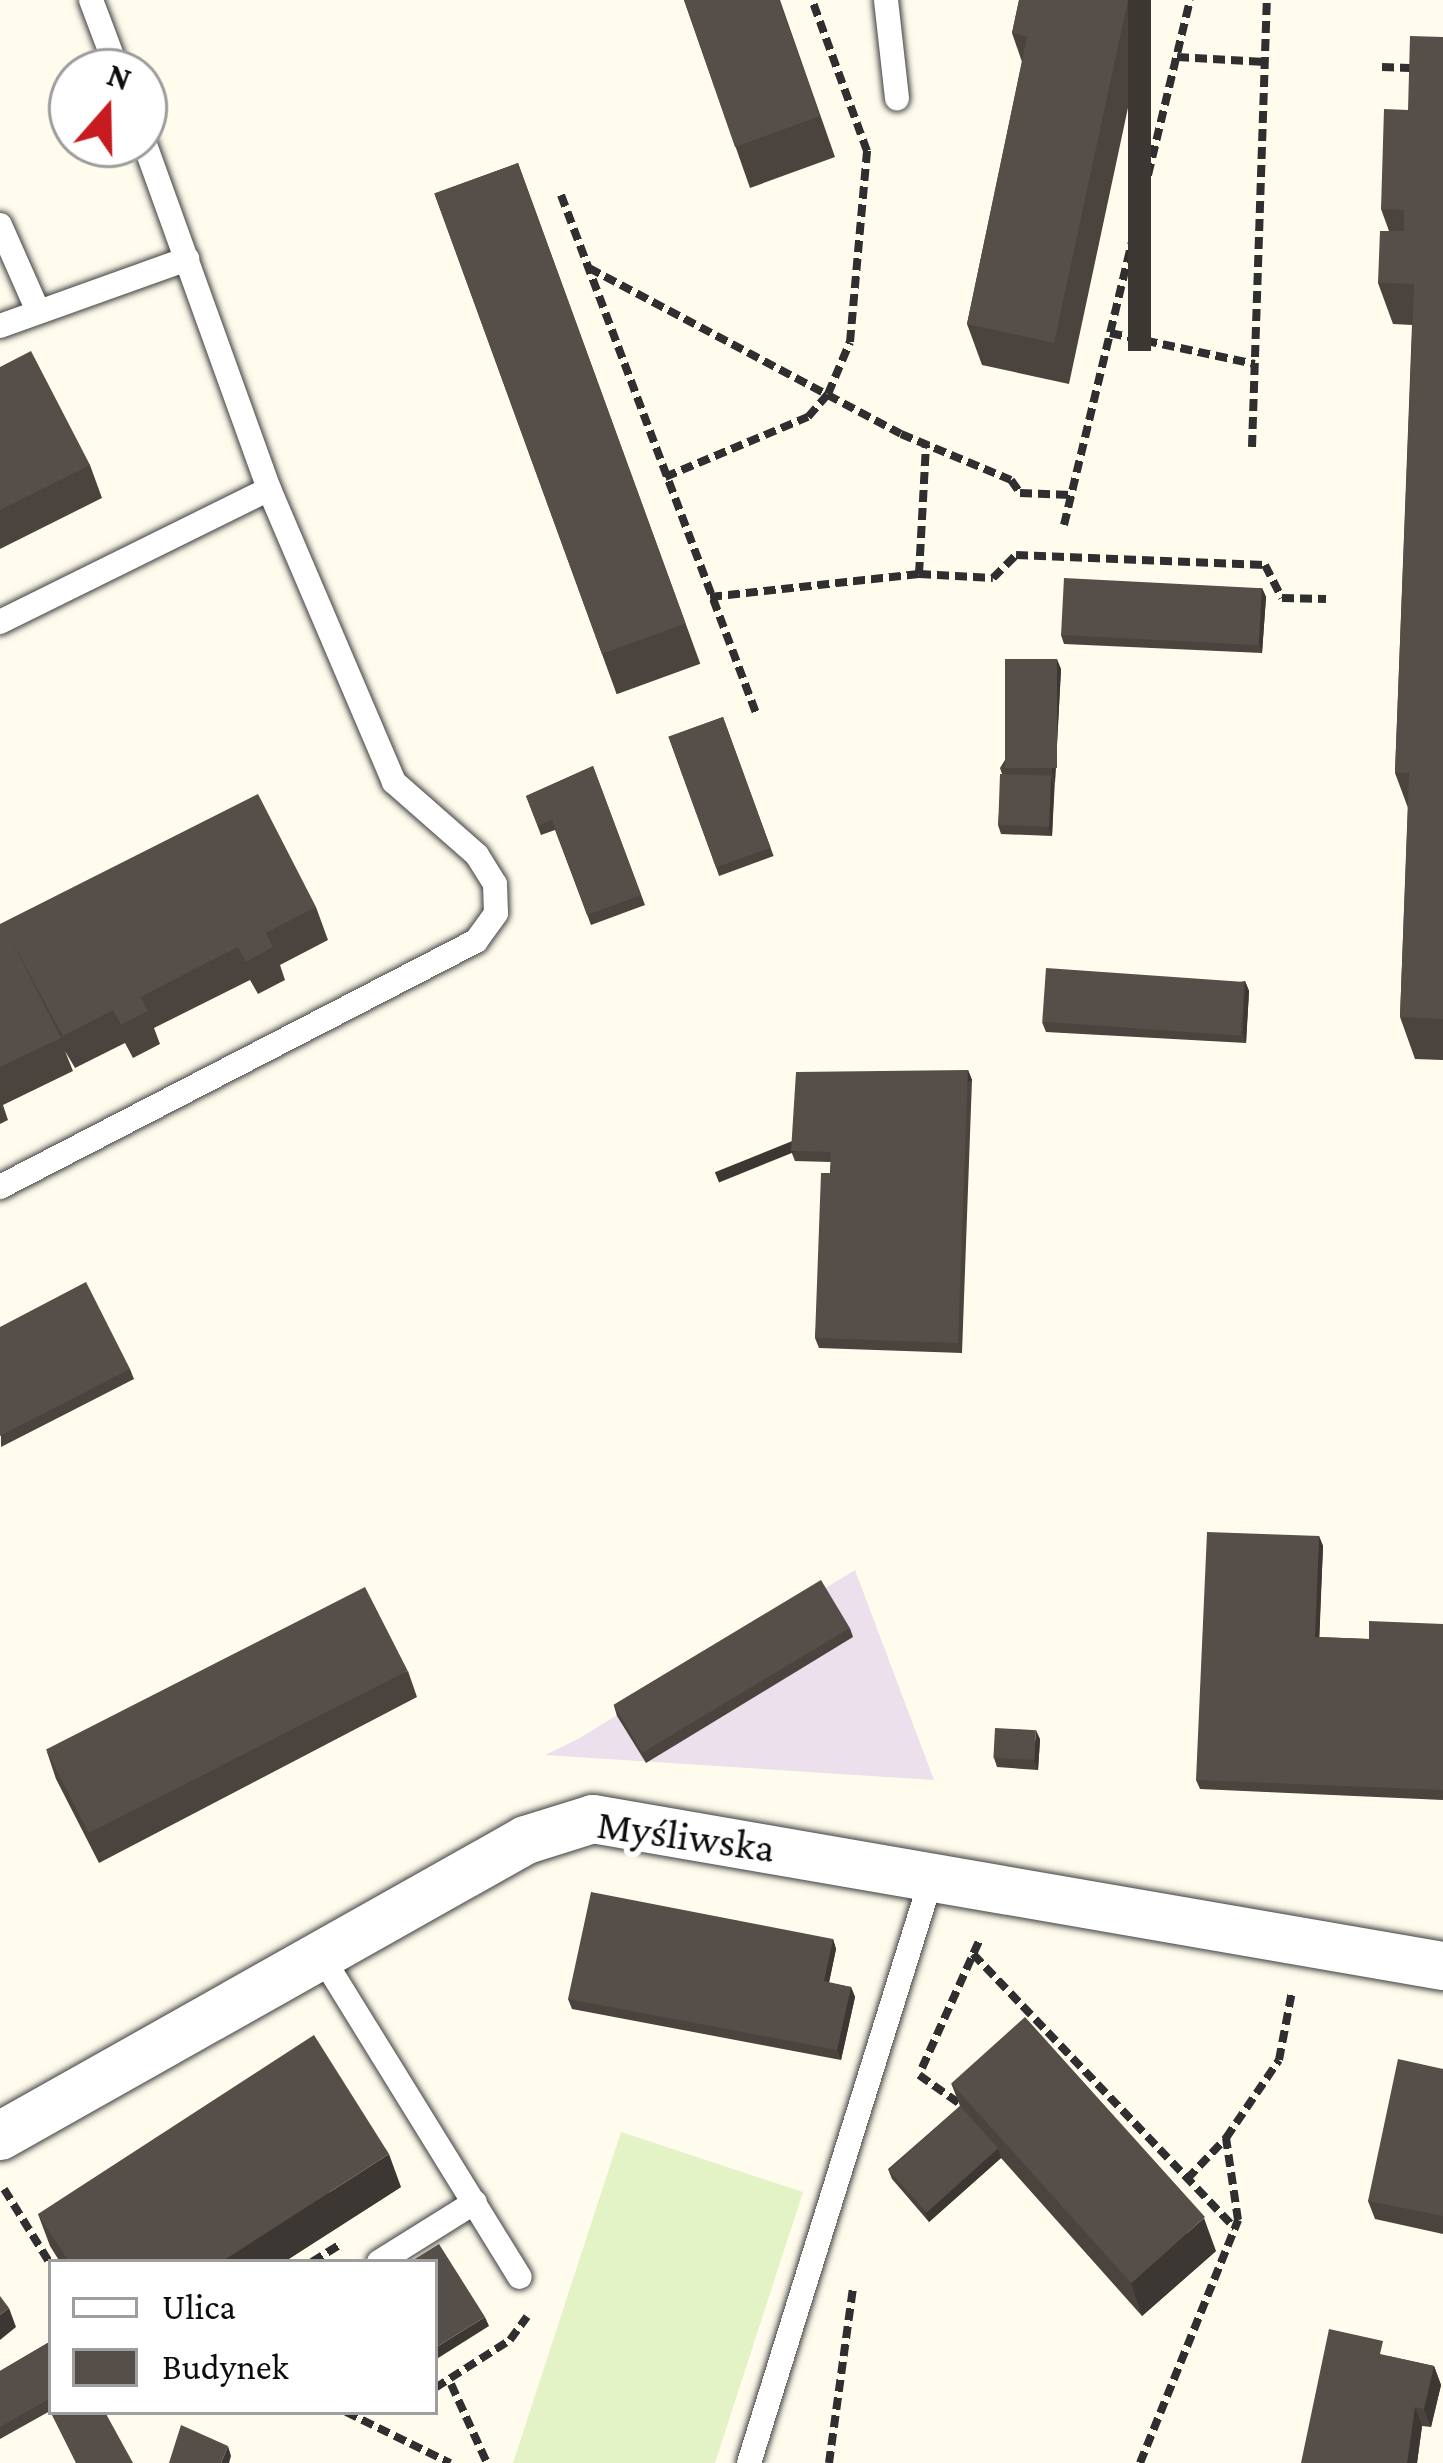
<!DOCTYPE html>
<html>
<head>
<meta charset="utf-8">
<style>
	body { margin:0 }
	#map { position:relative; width:1443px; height:2463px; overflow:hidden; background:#fffced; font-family:"Crimson Pro",serif }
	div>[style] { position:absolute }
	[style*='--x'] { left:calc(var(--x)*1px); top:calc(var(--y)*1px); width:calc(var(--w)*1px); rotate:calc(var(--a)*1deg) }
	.industrial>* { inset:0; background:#ebe0ec }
	.pitch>* { inset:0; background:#e3f3c6 }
	.path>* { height:8px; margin-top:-4px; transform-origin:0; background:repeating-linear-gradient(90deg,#2f2f2f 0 12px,transparent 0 18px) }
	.roads { filter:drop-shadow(0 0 3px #404040) drop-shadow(0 0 3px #404040) }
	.lane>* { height:24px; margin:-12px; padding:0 12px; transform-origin:12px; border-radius:12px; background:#fff }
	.street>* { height:48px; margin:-24px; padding:0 24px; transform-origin:24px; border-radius:24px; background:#fff }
	.wall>* { inset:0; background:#4a433e; transform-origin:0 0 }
	.shaded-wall>* { inset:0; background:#3c3732; transform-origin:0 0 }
	.building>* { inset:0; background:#564e48; transform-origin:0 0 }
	span { translate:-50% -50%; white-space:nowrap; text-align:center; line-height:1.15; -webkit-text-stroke:12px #fff; paint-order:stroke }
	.street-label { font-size:42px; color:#0d0d0d }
	.legend { position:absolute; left:48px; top:2259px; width:390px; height:156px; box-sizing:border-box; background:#fff; border:3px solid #9e9e9e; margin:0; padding:15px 21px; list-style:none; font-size:36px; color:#0d0d0d }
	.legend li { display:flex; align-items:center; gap:24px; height:60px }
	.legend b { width:60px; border:3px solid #9e9e9e }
	.north { position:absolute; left:48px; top:48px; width:120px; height:120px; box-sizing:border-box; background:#fff; border:3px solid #9e9e9e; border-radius:50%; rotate:20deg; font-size:33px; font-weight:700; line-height:48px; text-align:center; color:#0d0d0d }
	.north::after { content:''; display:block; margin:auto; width:42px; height:54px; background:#c71b20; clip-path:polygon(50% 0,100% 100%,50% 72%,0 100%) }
</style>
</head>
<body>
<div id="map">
	<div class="industrial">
		<i style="clip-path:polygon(855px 1570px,934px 1780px,545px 1755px,578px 1739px)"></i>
	</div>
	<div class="pitch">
		<i style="clip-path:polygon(621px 2132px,803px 2192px,715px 2463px,513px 2463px)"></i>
	</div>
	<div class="path">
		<i style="--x:1177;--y:57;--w:88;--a:3.3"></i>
		<i style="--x:1382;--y:67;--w:34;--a:2"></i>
		<i style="--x:561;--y:195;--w:553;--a:69.37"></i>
		<i style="--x:589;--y:268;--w:353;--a:28"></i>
		<i style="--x:901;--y:434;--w:119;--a:22.7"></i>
		<i style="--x:1011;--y:480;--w:16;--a:55"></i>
		<i style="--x:1020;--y:493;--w:51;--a:2.2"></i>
		<i style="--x:1110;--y:333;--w:148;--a:12.1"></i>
		<i style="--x:1252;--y:447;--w:447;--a:-88.1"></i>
		<i style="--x:665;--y:477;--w:155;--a:-22.8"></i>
		<i style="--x:808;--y:417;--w:30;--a:-49"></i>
		<i style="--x:828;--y:394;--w:56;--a:-67.1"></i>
		<i style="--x:850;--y:342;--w:192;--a:-84.9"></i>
		<i style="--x:867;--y:151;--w:161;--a:-110"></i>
		<i style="--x:1064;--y:525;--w:540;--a:-76.5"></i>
		<i style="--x:919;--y:574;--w:130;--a:-86.9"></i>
		<i style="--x:710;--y:597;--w:210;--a:-6.3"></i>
		<i style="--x:919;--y:574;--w:74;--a:3.1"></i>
		<i style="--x:993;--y:578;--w:33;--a:-45"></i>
		<i style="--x:1016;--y:555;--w:249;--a:2.3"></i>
		<i style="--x:1265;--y:565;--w:37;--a:63"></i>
		<i style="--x:1282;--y:598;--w:44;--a:1.3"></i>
		<i style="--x:973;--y:1954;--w:379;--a:46.3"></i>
		<i style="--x:922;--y:2068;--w:141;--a:-65.8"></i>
		<i style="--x:919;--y:2075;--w:59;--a:35.3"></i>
		<i style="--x:1187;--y:2179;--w:57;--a:-46.4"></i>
		<i style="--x:1226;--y:2138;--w:94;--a:-55.8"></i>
		<i style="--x:1279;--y:2060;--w:70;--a:-79.3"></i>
		<i style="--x:4;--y:2189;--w:89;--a:58.3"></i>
		<i style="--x:312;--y:2262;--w:34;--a:-32"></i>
		<i style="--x:451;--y:2384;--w:87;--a:65.5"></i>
		<i style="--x:435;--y:2388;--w:89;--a:-32.6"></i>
		<i style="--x:510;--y:2340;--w:29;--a:-54"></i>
		<i style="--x:346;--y:2412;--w:116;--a:26.1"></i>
		<i style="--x:829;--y:2463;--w:177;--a:-82.2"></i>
		<i style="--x:1140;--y:2463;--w:262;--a:-68"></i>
		<i style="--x:1238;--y:2220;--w:83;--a:-98.3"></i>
	</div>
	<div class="roads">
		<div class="lane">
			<i style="--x:91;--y:0;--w:77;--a:69.4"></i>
			<i style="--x:886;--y:0;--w:99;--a:83.6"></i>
			<i style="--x:0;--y:225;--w:92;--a:66.2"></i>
			<i style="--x:0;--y:326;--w:199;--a:-19.7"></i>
			<i style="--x:0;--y:622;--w:300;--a:-26.3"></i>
			<i style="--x:269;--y:489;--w:369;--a:-109.8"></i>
			<i style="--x:0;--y:1187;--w:536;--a:-27.33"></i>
			<i style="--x:476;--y:941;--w:34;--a:-54"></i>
			<i style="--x:496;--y:913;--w:29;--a:-92"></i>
			<i style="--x:495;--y:884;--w:34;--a:-122"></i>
			<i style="--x:477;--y:855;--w:111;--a:-138.7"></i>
			<i style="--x:394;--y:782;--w:319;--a:-113.1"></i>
			<i style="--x:322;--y:1957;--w:376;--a:58.3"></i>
			<i style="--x:379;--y:2262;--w:113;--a:-32"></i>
			<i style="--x:749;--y:2463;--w:615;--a:-72.68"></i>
		</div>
		<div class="street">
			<i style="--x:0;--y:2136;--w:604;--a:-29.37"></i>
			<i style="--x:526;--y:1840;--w:70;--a:-17.4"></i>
			<i style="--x:593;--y:1819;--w:863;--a:9.81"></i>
		</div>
	</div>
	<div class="wall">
		<i style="clip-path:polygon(684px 0,780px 0,835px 157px,750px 188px)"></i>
		<i style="clip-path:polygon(1019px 0,1151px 0,1069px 384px,982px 365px,967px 324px,1022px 62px,1012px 33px)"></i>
		<i style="clip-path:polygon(1443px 37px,1443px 1060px,1415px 1059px,1400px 1017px,1408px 808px,1395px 773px,1412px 325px,1393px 324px,1378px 283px,1389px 231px,1381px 209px,1408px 110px)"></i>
		<i style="left:518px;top:163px;width:533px;height:89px;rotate:70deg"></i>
		<i style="clip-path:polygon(0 367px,90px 465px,102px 498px,0 549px)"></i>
		<i style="clip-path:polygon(1262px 588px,1266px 597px,1262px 653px,1064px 644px,1061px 635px)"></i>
		<i style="clip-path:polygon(1061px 669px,1052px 836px,1001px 834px,998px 825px,1002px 774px,1000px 768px)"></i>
		<i style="left:723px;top:717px;width:148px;height:58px;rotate:70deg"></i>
		<i style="clip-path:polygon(593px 766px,645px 905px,591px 925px,555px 830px,541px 835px,526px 796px)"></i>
		<i style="clip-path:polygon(316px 907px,328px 940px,280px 965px,285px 980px,258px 994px,250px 980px,154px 1028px,160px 1044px,133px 1058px,125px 1043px,75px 1068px,65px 1051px,73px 1071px,3px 1105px,8px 1120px,0 1124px,0 924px)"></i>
		<i style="clip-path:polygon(1245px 981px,1249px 991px,1246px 1043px,1046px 1032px,1042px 1022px)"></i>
		<i style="clip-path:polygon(968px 1070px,972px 1080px,962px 1353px,819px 1348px,815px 1338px,831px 1162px,795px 1161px,791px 1151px)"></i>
		<i style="clip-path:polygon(0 1327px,130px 1369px,134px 1379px,1px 1447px)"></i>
		<i style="clip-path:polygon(1319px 1536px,1323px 1546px,1319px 1637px,1369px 1639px,1443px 1624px,1443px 1800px,1200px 1789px,1196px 1780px)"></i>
		<i style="clip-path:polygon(850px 1628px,853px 1637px,646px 1763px,617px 1716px,614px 1706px)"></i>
		<i style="clip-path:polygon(408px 1671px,417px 1697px,99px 1863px,56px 1779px,47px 1752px)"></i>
		<i style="clip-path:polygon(1040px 1739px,1038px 1770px,997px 1767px,994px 1758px)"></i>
		<i style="clip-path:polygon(833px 1939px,836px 1949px,829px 1983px,851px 1987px,855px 1997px,841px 2060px,572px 2009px,568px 1999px)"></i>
		<i style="clip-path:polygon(1443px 2069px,1443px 2234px,1375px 2219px,1368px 2201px)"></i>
		<i style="clip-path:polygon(951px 2083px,1216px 2251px,1142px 2316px,1001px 2158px,929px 2222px,892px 2179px,888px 2169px,960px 2106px)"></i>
		<i style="clip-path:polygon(401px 2187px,284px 2262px,60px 2262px,50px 2246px,38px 2214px)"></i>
		<i style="clip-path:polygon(51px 2341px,51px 2412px,133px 2463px,76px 2463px,50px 2411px,0 2439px,0 2371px)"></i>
		<i style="clip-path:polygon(1388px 2356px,1434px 2366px,1441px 2385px,1431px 2427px,1422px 2426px,1417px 2463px,1301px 2463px)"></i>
	</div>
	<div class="shaded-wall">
		<i style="left:1128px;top:0;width:23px;height:351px"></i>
		<i style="clip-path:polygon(1262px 588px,1266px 597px,1262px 653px,1259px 643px)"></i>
		<i style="clip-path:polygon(1057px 659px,1061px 669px,1055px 783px,1052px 773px)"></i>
		<i style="clip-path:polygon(1051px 776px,1054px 786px,1052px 836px,1048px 826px)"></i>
		<i style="clip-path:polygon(1245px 981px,1249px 991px,1246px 1043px,1243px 1033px)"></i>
		<i style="left:968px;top:1070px;width:11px;height:273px;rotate:68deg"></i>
		<i style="clip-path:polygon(1319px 1536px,1323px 1546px,1319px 1647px,1315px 1637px)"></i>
		<i style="clip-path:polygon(1036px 1730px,1040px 1739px,1038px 1770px,1034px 1760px)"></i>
		<i style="clip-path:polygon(833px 1939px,836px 1949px,827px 1991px,824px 1981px)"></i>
		<i style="clip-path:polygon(851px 1987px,855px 1997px,841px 2060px,837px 2050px)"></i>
		<i style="clip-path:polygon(998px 2148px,1001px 2158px,929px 2222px,925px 2212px)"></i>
		<i style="clip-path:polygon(389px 2154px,401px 2187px,284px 2262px,221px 2262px)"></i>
		<i style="clip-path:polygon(1204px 2218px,1216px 2251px,1142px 2316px,1131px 2283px)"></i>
		<i style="clip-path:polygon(9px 2308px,16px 2327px,0 2340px,0 2315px)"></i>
		<i style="clip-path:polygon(485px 2317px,489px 2326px,435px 2360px,435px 2348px)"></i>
		<i style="clip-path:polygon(1434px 2366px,1441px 2385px,1431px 2427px,1424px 2409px)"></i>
		<i style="clip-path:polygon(1415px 2407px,1422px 2426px,1417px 2463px,1407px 2463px)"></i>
		<i style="clip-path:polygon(228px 2446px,231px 2456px,229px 2463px,221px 2463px)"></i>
	</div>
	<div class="building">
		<i style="clip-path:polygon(684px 0,779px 0,820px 116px,735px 147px)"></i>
		<i style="clip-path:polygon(1019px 0,1128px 0,1054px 343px,967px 324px,1027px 37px,1012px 33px)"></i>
		<i style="clip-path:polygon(1410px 36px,1443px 37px,1443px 1019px,1400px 1017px,1409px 773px,1395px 773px,1414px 284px,1378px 283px,1380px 231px,1404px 231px,1404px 210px,1381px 209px,1384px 109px,1408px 110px)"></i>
		<i style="left:518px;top:163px;width:490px;height:89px;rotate:70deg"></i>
		<i style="clip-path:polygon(31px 351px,90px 465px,0 510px,0 367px)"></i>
		<i style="left:1064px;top:578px;width:198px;height:57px;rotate:3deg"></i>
		<i style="left:1005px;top:659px;width:52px;height:109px"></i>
		<i style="left:723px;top:717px;width:139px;height:58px;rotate:70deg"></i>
		<i style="clip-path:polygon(593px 766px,641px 895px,587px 915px,552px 820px,538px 826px,526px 796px)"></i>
		<i style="left:1000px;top:774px;width:51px;height:51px;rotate:2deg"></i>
		<i style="clip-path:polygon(258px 794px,316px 907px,266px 933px,273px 947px,246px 962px,238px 947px,140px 997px,148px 1011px,121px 1025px,113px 1010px,63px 1036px,10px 938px,61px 1038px,0 1067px,0 924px)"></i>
		<i style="left:1046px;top:968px;width:199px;height:54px;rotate:4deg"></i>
		<i style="clip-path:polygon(968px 1070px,958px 1343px,815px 1338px,821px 1173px,830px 1173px,831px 1152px,791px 1151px,796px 1072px)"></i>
		<i style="clip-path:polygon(86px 1282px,130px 1369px,0 1436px,0 1327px)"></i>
		<i style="clip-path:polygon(1207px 1532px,1319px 1536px,1315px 1637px,1369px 1639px,1369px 1621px,1443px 1624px,1443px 1790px,1196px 1780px)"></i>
		<i style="left:821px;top:1580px;width:56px;height:242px;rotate:59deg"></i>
		<i style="left:365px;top:1587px;width:94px;height:358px;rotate:63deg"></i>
		<i style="left:995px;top:1728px;width:41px;height:30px;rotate:3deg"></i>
		<i style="clip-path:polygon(591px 1892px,833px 1939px,824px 1981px,851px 1987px,837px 2050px,568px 1999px)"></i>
		<i style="left:1025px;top:2017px;width:269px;height:99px;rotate:48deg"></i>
		<i style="clip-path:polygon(314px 2035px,389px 2154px,221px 2262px,69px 2262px,38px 2214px)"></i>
		<i style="clip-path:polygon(1398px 2059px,1443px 2069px,1443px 2216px,1368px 2201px)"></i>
		<i style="left:960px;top:2106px;width:57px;height:96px;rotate:48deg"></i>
		<i style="clip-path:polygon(439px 2244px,485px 2317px,435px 2348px,435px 2262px,410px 2262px)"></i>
		<i style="clip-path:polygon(0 2296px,9px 2308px,0 2315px)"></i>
		<i style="clip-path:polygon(1329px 2329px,1383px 2341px,1380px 2354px,1434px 2366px,1424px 2409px,1415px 2407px,1407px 2463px,1301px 2463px)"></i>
		<i style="clip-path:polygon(51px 2341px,51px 2398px,0 2427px,0 2371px)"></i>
		<i style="clip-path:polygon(51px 2412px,105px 2412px,133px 2463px,77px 2463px)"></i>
		<i style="clip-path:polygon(181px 2425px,228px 2446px,221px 2463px,169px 2463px)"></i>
	</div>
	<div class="street-label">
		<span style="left:686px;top:1836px;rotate:8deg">Myśliwska</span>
	</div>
	<ul class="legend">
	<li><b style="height:15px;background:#fff"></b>Ulica</li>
	<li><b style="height:33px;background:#564e48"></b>Budynek</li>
	</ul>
	<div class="north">N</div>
</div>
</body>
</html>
